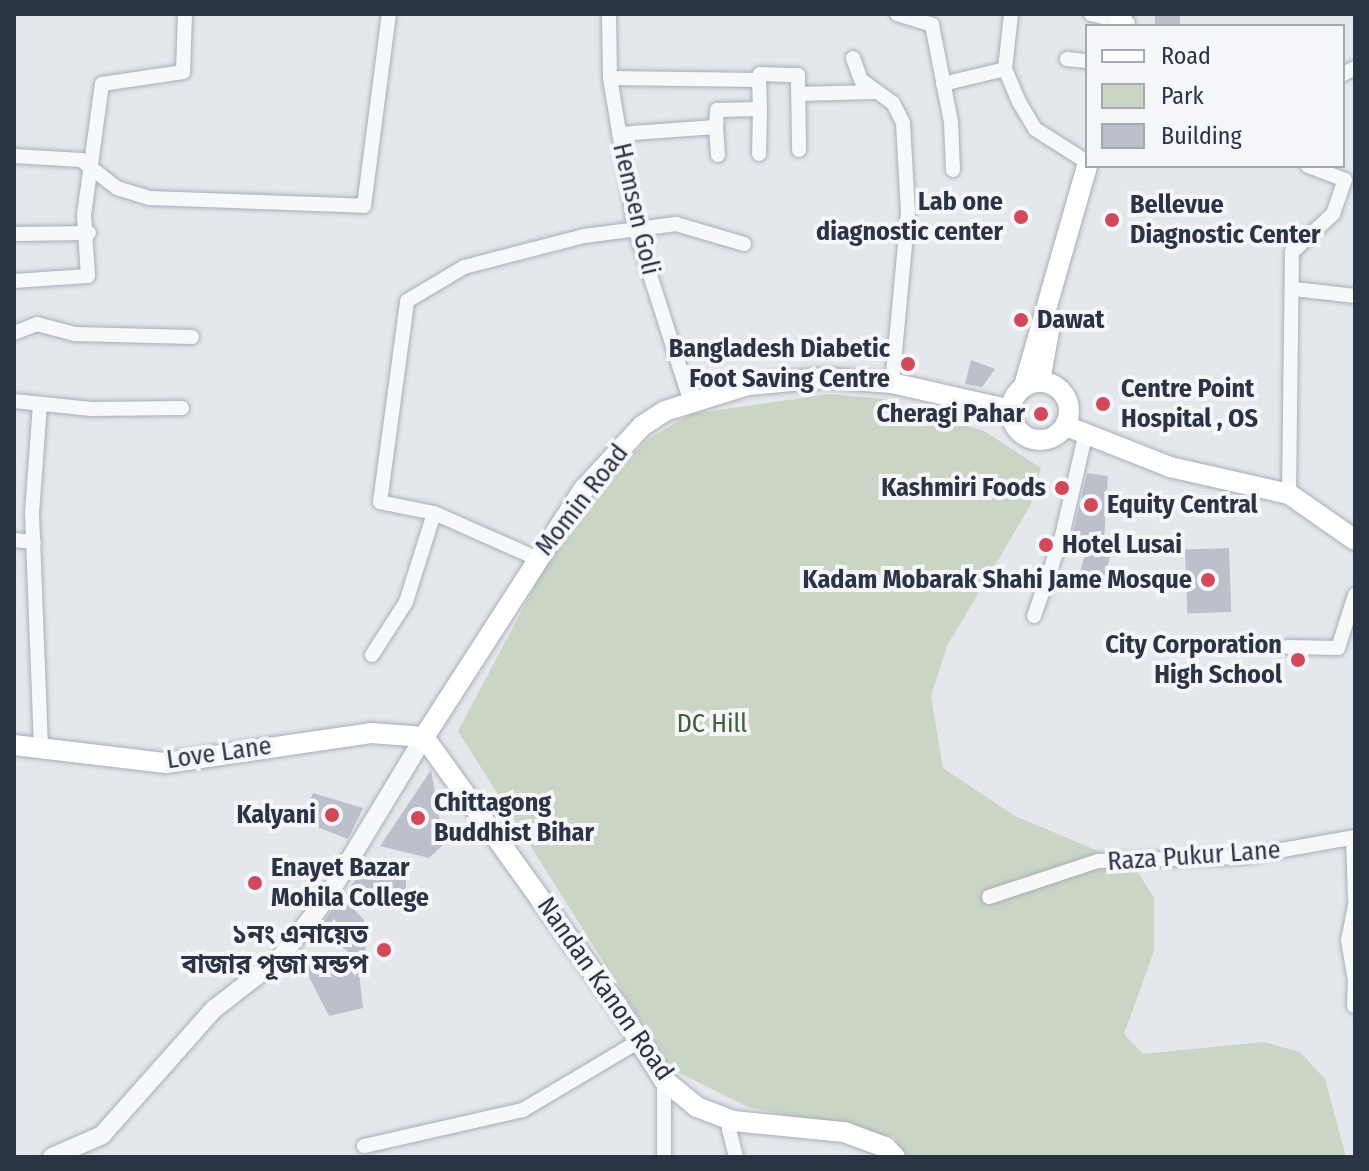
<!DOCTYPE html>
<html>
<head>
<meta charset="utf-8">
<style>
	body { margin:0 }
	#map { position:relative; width:1369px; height:1171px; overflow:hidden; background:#e4e7ec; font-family:"Fira Sans Condensed","Noto Sans Bengali",sans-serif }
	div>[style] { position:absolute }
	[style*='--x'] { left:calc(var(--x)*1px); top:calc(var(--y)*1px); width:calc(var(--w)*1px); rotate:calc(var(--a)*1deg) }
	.green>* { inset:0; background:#c9d6c5 }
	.building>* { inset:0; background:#bbc0ca; transform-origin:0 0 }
	.roads { filter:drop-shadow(0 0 2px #a9aeb7) drop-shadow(0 0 2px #a9aeb7) }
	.minor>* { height:14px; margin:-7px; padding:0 7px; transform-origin:7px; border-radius:7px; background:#f7f8fa }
	.tertiary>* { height:18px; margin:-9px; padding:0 9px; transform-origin:9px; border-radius:9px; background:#f7f8fa }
	.secondary>* { height:20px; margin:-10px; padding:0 10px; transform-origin:10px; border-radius:10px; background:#fff }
	.secondary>.ring { margin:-10px; padding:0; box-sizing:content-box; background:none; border:20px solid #fff; border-radius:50% }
	.dots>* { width:22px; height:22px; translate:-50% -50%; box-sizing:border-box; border:4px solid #f4f6f9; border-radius:50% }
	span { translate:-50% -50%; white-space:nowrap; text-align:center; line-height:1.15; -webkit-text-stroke:8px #f4f6f9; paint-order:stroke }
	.poi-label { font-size:26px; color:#2b3445; font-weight:700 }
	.right { translate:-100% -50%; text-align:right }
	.left { translate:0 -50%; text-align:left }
	.street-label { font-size:26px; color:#2b3445 }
	.park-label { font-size:26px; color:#3f6138 }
	.frame { position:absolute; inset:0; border:16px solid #2b3445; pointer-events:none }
	.legend { position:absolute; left:1085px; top:24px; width:260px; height:144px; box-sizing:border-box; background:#f4f6f9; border:2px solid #a4a8b1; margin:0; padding:10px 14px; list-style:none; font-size:24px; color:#2b3445 }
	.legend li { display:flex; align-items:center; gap:16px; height:40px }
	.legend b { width:40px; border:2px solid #a4a8b1 }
</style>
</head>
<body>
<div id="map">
	<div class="green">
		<i style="clip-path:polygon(829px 394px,885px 399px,984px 431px,1041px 468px,1030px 506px,947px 646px,931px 696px,943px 768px,1015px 816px,1134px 866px,1154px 898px,1154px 951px,1124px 1034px,1143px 1054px,1264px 1042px,1300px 1052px,1325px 1079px,1346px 1157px,907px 1157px,894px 1137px,748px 1107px,671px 1069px,458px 731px,569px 522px,648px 439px,691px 414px)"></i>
	</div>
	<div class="building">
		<i style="left:1155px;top:14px;width:25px;height:12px"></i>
		<i style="clip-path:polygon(971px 360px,995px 369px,982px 387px,965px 384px)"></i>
		<i style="clip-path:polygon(1087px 473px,1108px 476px,1103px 555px,1110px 557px,1101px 587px,1078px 580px,1089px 539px,1073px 533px)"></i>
		<i style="left:1229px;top:548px;width:64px;height:44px;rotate:88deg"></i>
		<i style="clip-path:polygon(431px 770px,444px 844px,429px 858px,380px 846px)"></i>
		<i style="clip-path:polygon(313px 793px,363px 808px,348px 839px,302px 821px)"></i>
		<i style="clip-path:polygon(366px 866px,406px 878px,406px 902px,350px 905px,364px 920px,366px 958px,361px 963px,319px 927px)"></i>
		<i style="clip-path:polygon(358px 965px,363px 1008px,329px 1016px,304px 967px)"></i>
	</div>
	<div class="roads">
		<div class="minor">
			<i style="--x:609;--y:14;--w:64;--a:89.1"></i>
			<i style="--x:610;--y:78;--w:152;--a:80.5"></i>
			<i style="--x:635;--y:228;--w:180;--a:72.2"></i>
			<i style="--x:897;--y:14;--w:37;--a:17"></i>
			<i style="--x:932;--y:25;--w:99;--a:78.9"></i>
			<i style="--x:951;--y:122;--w:48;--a:87.6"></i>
			<i style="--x:1011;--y:14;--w:55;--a:96.2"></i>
			<i style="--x:1005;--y:69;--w:36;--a:67"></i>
			<i style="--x:1019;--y:102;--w:31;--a:59"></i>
			<i style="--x:1035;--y:129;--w:62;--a:32.4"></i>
			<i style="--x:1091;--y:14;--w:38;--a:14"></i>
			<i style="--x:853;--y:58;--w:23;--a:70"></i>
			<i style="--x:861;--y:80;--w:39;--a:36"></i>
			<i style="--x:893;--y:103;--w:22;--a:63"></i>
			<i style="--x:903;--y:123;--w:89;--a:86.8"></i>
			<i style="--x:908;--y:212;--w:172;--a:95.3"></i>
			<i style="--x:1067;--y:59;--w:20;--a:6"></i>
			<i style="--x:1343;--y:74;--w:13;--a:-27"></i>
			<i style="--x:610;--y:78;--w:149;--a:0.8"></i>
			<i style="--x:759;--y:80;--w:29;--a:88"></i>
			<i style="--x:760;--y:109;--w:43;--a:178.7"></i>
			<i style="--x:717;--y:110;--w:17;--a:93"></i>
			<i style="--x:759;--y:80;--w:6;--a:-81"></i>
			<i style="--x:760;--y:74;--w:38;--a:2"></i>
			<i style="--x:798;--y:75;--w:75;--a:89.2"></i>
			<i style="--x:943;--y:84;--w:64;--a:-13.6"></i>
			<i style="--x:798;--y:94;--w:77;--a:-1.5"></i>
			<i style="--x:619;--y:134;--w:97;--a:-4.1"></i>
			<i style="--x:716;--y:127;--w:28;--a:86"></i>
			<i style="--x:759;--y:154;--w:45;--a:-88.7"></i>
			<i style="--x:14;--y:156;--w:67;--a:3.4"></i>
			<i style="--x:81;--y:160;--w:46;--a:37.9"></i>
			<i style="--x:117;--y:188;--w:34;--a:17"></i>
			<i style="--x:150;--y:198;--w:214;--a:2.1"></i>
			<i style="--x:364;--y:206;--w:194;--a:-82.6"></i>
			<i style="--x:14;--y:234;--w:75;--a:-0.8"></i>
			<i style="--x:14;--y:281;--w:74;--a:-3.9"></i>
			<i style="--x:88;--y:276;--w:61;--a:-93.8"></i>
			<i style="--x:84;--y:215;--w:132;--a:-82.2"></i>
			<i style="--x:102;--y:84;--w:82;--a:-8.4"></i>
			<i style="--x:183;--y:72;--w:58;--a:-88"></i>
			<i style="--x:1295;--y:289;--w:60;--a:6.7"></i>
			<i style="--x:14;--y:333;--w:25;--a:-21"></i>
			<i style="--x:37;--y:324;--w:39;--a:15"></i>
			<i style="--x:75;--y:334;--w:117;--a:1.5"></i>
			<i style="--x:14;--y:401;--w:78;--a:5.9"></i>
			<i style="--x:92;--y:409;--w:90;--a:-0.6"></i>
			<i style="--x:40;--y:404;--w:109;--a:94.2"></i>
			<i style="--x:32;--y:513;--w:237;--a:87.8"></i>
			<i style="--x:1289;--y:494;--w:242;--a:-89.3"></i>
			<i style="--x:1292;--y:252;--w:56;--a:-42.8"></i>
			<i style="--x:1333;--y:214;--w:36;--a:-71"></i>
			<i style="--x:1345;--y:180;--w:40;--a:-159"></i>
			<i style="--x:14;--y:540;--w:20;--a:6"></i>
			<i style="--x:536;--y:558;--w:111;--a:-156.2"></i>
			<i style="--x:434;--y:513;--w:55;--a:-168.5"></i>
			<i style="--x:380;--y:502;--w:203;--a:-82.3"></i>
			<i style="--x:407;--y:301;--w:66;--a:-30.8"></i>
			<i style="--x:464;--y:267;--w:124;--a:-14.5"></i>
			<i style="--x:584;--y:236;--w:93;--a:-7.4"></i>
			<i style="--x:676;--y:224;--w:71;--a:16.4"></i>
			<i style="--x:1034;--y:616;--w:85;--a:-70.7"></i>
			<i style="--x:1062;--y:536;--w:103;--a:-77"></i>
			<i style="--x:1288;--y:647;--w:50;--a:1.1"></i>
			<i style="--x:1338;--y:648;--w:56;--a:-72.2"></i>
			<i style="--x:372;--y:655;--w:63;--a:-57.3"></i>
			<i style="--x:406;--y:602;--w:93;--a:-72.5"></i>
			<i style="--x:1353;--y:838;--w:61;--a:88.1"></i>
			<i style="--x:989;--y:897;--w:115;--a:-18.3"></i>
			<i style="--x:1098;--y:861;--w:145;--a:-1.6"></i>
			<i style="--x:1243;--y:857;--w:114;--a:-10.1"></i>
			<i style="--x:1355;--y:905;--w:36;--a:101"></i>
			<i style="--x:1348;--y:940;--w:42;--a:80.3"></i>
			<i style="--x:1354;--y:1006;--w:25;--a:-88"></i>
			<i style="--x:664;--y:1080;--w:77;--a:90"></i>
			<i style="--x:733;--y:1121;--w:9;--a:117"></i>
			<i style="--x:729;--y:1129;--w:29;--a:76"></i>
			<i style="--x:364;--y:1146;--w:163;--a:-12.8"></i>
			<i style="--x:523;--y:1110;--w:135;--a:-30.7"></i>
		</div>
		<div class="tertiary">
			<i style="--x:52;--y:1157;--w:55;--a:-23.7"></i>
			<i style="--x:102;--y:1135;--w:169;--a:-48.4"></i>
			<i style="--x:214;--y:1009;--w:83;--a:-37.7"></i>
			<i style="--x:280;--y:958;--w:75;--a:-52.1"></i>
			<i style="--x:326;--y:899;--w:189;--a:-58.8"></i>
		</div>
		<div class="secondary">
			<i style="--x:1120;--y:26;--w:12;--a:-81"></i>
			<i style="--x:1040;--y:381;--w:51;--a:-79.8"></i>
			<i class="ring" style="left:1011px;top:382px;width:38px;height:38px"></i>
			<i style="--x:1024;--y:386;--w:229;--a:-74"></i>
			<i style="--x:1066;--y:426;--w:112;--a:21.5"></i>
			<i style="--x:1170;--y:467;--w:122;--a:12.8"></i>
			<i style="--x:1289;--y:494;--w:80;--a:34.9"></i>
			<i style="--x:424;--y:737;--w:295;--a:-57.2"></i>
			<i style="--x:584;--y:489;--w:86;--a:-47.4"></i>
			<i style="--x:642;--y:426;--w:27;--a:-33"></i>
			<i style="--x:665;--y:411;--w:87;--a:-17.4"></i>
			<i style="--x:748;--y:385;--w:77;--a:-5.2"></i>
			<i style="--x:825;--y:378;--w:67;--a:4.3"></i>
			<i style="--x:892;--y:383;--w:122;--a:12.8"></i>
			<i style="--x:424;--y:737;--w:329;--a:54.3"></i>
			<i style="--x:616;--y:1004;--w:90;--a:57.7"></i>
			<i style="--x:664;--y:1080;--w:43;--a:39.3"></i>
			<i style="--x:697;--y:1107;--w:39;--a:21"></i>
			<i style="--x:733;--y:1121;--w:112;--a:5.7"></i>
			<i style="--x:844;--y:1132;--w:44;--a:20.1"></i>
			<i style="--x:885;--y:1147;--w:14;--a:45"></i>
			<i style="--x:14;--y:745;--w:153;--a:6.8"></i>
			<i style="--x:166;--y:763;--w:207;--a:-8.3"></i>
			<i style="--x:371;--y:733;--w:53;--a:4.3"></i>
		</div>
	</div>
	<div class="dots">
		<i style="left:1021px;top:217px;background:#d1495b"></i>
		<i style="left:1112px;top:220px;background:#d1495b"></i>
		<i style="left:1021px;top:320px;background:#d1495b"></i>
		<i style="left:908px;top:364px;background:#d1495b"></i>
		<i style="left:1103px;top:404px;background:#d1495b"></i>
		<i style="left:1041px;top:414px;background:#d1495b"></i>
		<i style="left:1062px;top:488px;background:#d1495b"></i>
		<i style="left:1091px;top:505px;background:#d1495b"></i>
		<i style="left:1046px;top:545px;background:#d1495b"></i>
		<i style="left:1208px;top:580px;background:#d1495b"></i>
		<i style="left:1298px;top:660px;background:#d1495b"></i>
		<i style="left:332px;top:815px;background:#d1495b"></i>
		<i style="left:418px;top:818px;background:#d1495b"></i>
		<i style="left:255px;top:883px;background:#d1495b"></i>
		<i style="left:384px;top:950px;background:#d1495b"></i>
	</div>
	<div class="poi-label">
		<span class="right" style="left:1003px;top:217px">Lab one<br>diagnostic center</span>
		<span class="left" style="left:1130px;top:220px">Bellevue<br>Diagnostic Center</span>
		<span class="left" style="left:1037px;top:320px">Dawat</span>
		<span class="right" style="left:890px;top:364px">Bangladesh Diabetic<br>Foot Saving Centre</span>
		<span class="left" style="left:1121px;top:404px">Centre Point<br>Hospital , OS</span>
		<span class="right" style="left:1025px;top:414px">Cheragi Pahar</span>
		<span class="right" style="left:1046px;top:488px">Kashmiri Foods</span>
		<span class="left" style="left:1107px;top:505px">Equity Central</span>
		<span class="left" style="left:1062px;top:545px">Hotel Lusai</span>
		<span class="right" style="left:1192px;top:580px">Kadam Mobarak Shahi Jame Mosque</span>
		<span class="right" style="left:1282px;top:660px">City Corporation<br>High School</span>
		<span class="left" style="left:434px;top:818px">Chittagong<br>Buddhist Bihar</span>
		<span class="right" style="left:316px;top:815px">Kalyani</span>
		<span class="left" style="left:271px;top:883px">Enayet Bazar<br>Mohila College</span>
		<span class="right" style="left:368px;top:950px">১নং এনায়েত<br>বাজার পূজা মন্ডপ</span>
	</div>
	<div class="street-label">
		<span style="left:636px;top:209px;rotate:77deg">Hemsen Goli</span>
		<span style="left:582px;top:500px;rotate:-52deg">Momin Road</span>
		<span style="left:219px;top:753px;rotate:-8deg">Love Lane</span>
		<span style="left:1194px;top:856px;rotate:-4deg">Raza Pukur Lane</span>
		<span style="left:605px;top:989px;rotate:55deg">Nandan Kanon Road</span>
	</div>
	<div class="park-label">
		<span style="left:712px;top:724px">DC Hill</span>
	</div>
	<div class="frame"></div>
	<ul class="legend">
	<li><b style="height:10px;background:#fff"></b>Road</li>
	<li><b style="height:22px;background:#c9d6c5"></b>Park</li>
	<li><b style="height:22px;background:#bbc0ca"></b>Building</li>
	</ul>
</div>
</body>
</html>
